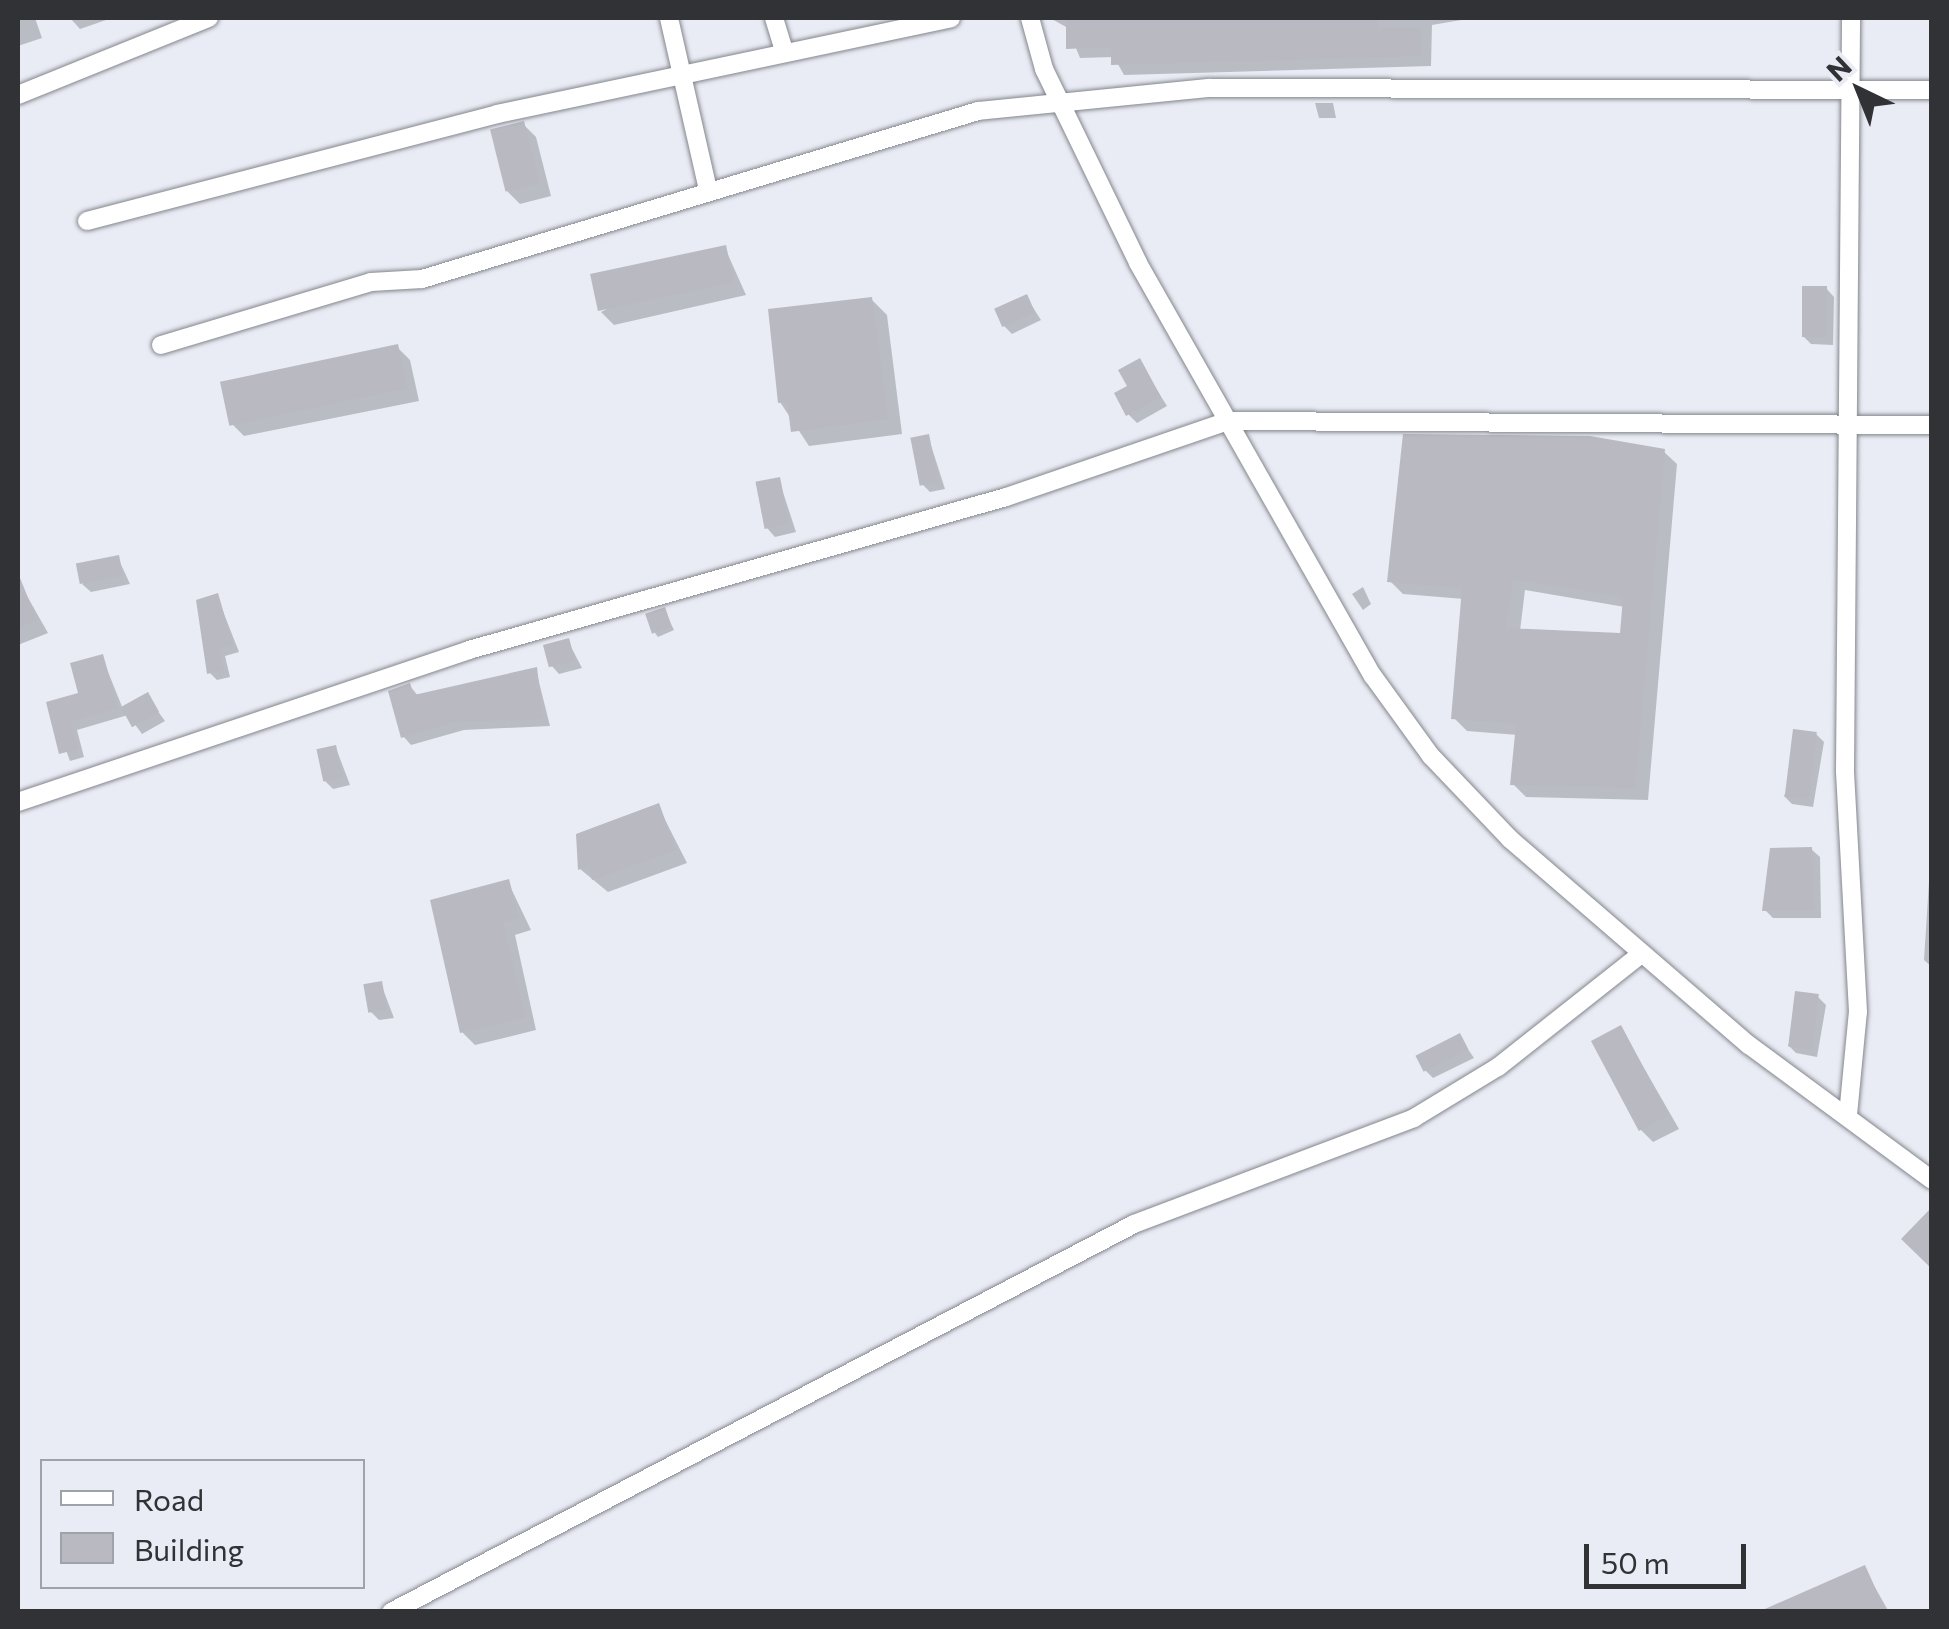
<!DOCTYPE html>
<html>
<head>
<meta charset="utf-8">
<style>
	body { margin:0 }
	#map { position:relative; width:1949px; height:1629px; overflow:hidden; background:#e9ecf4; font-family:Commissioner,sans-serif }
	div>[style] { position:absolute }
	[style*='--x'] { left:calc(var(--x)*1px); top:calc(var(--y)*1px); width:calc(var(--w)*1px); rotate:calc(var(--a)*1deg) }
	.shadow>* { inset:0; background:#0003 }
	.building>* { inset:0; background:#b9b9c1; transform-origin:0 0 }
	.roads { filter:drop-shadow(0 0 2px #83868d) drop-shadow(0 0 2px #83868d) }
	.street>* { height:18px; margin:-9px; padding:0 9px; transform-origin:9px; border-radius:9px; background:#fff }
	span { translate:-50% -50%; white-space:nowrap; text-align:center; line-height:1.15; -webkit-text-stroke:8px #e9ecf4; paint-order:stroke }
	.frame { position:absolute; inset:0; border:20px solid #313235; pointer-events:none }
	.legend { position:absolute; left:40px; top:1459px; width:325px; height:130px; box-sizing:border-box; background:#e9ecf4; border:2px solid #9fa2a8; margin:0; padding:12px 18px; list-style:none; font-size:30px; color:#313235 }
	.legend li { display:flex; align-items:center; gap:20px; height:50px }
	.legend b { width:50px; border:2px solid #9fa2a8 }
	.north { position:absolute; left:1809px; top:40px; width:100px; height:100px; -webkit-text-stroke:8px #e9ecf4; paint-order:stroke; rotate:317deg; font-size:28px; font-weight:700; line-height:40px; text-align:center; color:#313235 }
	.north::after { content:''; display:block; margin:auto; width:35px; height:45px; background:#313235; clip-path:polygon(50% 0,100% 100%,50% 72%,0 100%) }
	.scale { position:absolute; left:1584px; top:1544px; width:162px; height:45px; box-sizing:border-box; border:5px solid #313235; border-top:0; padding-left:12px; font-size:30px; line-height:35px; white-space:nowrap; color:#313235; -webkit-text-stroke:8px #e9ecf4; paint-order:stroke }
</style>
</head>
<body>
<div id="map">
	<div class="shadow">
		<i style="clip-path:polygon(18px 18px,35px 18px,42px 38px,18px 46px)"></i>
		<i style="clip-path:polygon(70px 18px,112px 18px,80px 29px)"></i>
		<i style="clip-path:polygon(1473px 18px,1432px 25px,1431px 66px,1124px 75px,1114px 57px,1080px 58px,1068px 28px,1050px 18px)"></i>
		<i style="clip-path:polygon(1315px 103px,1333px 103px,1336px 118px,1319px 118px)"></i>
		<i style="clip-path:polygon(523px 124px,536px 137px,551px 196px,520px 204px,507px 191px)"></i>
		<i style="clip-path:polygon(725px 248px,746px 295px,614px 325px,601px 312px)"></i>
		<i style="clip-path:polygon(1826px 288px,1834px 297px,1833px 345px,1811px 344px,1803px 336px)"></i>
		<i style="clip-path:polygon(1026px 297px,1041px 320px,1012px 334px,1004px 326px)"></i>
		<i style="clip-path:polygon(871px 299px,887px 315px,902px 434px,809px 446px,780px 402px)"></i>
		<i style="clip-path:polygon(397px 347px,410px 360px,419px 401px,244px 436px,231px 423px)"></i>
		<i style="clip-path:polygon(1139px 361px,1167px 406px,1137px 423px,1128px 414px)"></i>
		<i style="clip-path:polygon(928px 436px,945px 489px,930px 492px,922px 484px)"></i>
		<i style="clip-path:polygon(evenodd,1663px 451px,1677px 464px,1648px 800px,1526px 797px,1513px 784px,1518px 735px,1467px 731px,1454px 718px,1464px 599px,1403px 594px,1390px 581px,1663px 451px,1525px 590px,1625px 607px,1623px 636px,1520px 631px,1525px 590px)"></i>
		<i style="clip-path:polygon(779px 480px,796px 532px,775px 537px,767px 528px)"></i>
		<i style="clip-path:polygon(118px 558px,130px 584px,91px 592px,82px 584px)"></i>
		<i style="clip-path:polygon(18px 580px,48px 633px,18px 645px)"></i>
		<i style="clip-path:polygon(1363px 587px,1371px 604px,1363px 610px,1352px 594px)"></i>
		<i style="clip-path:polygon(217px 596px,239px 652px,225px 656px,230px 677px,217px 680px,210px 673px)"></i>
		<i style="clip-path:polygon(664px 610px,674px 630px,658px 637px,655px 633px)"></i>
		<i style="clip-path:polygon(568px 641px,582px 668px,559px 674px,551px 665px)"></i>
		<i style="clip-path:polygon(102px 657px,123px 709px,147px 696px,165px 721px,142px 734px,128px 715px,77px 730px,84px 757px,70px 761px,49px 704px,82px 695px)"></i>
		<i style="clip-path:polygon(536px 670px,550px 726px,464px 730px,411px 745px,403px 736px,410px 686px,419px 697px)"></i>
		<i style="clip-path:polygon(1816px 734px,1824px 742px,1813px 807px,1792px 804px,1784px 796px)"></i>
		<i style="clip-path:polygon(336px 748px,350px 785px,333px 789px,325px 781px)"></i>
		<i style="clip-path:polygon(658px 806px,687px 863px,608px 892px,580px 869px,578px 836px)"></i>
		<i style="clip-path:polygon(1932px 835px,1932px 967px,1924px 960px)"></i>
		<i style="clip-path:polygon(1811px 849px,1820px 857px,1821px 918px,1773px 918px,1765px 910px)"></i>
		<i style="clip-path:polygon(508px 882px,531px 930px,515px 935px,536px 1030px,475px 1045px,462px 1032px)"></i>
		<i style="clip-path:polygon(381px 984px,394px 1018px,379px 1020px,371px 1012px)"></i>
		<i style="clip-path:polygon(1818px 997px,1826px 1005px,1817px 1057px,1796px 1053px,1788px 1045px)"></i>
		<i style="clip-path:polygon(1621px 1028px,1679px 1129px,1653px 1142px,1640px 1129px)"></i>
		<i style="clip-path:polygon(1459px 1036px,1474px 1058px,1433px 1078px,1425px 1070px)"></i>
		<i style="clip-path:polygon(1864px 1568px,1889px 1612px,1770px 1612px)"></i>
	</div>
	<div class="building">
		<i style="clip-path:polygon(1066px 18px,1377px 18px,1378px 28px,1421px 28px,1421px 56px,1111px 65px,1111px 47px,1066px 49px)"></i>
		<i style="left:524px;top:121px;width:64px;height:35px;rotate:76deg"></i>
		<i style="left:726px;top:245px;width:38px;height:139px;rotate:78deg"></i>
		<i style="left:1802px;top:286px;width:25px;height:51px"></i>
		<i style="left:1027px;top:294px;width:20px;height:36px;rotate:66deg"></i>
		<i style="clip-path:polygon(872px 297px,888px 419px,791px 432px,787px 402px,778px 403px,768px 309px)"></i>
		<i style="left:398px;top:344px;width:45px;height:182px;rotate:78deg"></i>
		<i style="clip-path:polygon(1140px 358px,1161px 397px,1126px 416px,1114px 393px,1127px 386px,1118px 370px)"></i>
		<i style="left:929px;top:434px;width:49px;height:19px;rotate:79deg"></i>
		<i style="clip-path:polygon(evenodd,1403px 434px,1590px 436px,1665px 449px,1635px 788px,1510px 785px,1516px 724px,1451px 719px,1462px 588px,1387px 582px,1403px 434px,1513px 579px,1623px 597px,1620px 633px,1506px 628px,1513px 579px)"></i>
		<i style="left:780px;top:477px;width:48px;height:25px;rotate:79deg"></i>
		<i style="left:119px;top:555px;width:21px;height:44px;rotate:79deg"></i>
		<i style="clip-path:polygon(18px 573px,37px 620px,18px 628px)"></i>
		<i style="clip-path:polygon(218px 593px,233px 645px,219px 649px,224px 670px,207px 674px,196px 600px)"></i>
		<i style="left:665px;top:607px;width:21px;height:21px;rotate:71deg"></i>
		<i style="left:569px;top:638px;width:23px;height:27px;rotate:75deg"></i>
		<i style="clip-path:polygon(103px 654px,118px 708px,70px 722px,78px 749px,59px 754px,46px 702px,78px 693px,70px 663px)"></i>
		<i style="clip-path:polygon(537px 667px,543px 719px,454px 722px,401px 738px,388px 691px,410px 683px,414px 695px)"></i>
		<i style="left:148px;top:692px;width:23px;height:31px;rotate:61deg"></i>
		<i style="left:1793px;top:729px;width:24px;height:68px;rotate:7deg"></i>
		<i style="left:336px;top:745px;width:33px;height:20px;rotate:78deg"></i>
		<i style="clip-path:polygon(659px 803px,676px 850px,592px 880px,588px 866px,578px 870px,576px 834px)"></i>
		<i style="clip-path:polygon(1812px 847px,1814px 910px,1762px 911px,1770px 848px)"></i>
		<i style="clip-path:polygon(509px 879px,519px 918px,503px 922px,525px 1017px,460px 1033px,430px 900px)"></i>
		<i style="left:382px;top:981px;width:29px;height:19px;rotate:80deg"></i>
		<i style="left:1795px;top:991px;width:24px;height:56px;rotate:7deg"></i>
		<i style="left:1621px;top:1025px;width:102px;height:34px;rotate:62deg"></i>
		<i style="left:1460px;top:1033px;width:18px;height:50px;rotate:63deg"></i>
		<i style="clip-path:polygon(1932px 1207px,1932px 1269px,1901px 1239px)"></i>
		<i style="clip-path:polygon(1865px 1565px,1886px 1612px,1758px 1612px)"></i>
	</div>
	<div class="roads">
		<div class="street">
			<i style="--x:669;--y:18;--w:176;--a:77.2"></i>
			<i style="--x:774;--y:18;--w:34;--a:73"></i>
			<i style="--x:1030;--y:18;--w:53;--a:74.6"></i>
			<i style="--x:1044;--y:69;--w:216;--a:64.1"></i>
			<i style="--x:1138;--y:263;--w:475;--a:60.4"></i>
			<i style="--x:1373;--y:676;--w:99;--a:54.1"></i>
			<i style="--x:1431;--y:756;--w:115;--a:46.4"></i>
			<i style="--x:1510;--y:839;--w:316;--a:40.8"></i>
			<i style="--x:1749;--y:1045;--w:227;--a:36.4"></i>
			<i style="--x:18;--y:95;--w:206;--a:-22"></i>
			<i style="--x:87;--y:221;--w:424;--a:-14.6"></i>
			<i style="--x:497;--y:114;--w:464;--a:-11.9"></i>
			<i style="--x:161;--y:345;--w:219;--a:-16.7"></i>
			<i style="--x:371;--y:282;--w:51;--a:-3.4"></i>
			<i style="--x:422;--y:279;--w:581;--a:-16.81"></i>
			<i style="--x:978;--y:111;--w:232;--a:-5.7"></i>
			<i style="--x:1209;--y:88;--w:723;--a:0.16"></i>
			<i style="--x:18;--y:802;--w:476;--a:-18.6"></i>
			<i style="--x:469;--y:650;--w:558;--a:-15.9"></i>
			<i style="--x:1006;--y:497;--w:235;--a:-18.9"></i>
			<i style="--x:1228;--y:421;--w:704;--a:0.33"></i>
			<i style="--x:1848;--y:1115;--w:103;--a:-84.5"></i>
			<i style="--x:1858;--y:1012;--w:241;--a:-93.1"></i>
			<i style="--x:1845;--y:771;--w:753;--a:-89.54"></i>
			<i style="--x:391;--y:1612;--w:838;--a:-27.57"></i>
			<i style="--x:1134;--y:1224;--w:299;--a:-20.7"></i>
			<i style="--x:1414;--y:1118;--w:98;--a:-31.3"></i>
			<i style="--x:1498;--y:1067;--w:182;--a:-38.3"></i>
		</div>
	</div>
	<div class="frame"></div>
	<ul class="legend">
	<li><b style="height:12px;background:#fff"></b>Road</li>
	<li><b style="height:28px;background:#b9b9c1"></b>Building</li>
	</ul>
	<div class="north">N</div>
	<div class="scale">50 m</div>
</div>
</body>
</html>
